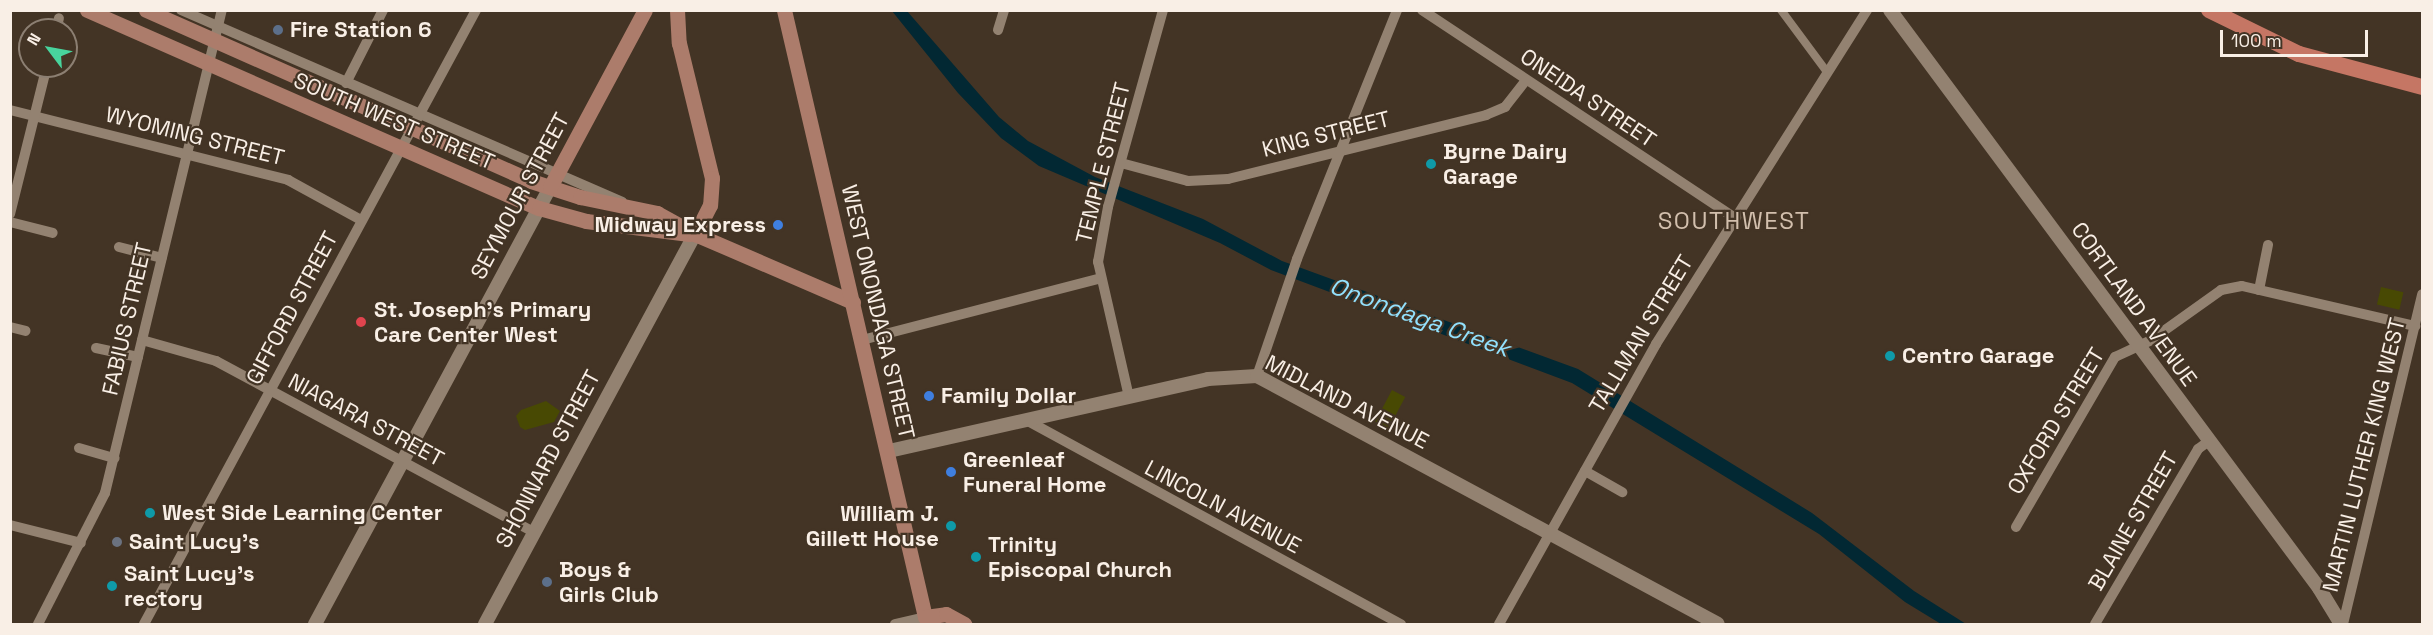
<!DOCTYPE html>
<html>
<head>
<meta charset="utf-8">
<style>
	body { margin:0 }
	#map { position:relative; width:2433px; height:635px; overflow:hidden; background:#433425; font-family:"Space Grotesk",sans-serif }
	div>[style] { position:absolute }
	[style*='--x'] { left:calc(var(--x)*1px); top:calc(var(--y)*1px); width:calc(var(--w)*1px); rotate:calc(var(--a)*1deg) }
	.green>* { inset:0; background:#484903; transform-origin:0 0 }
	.water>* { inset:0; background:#022833 }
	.pedestrian>* { height:8px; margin:-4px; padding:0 4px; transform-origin:4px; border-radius:4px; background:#938271 }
	.minor>* { height:10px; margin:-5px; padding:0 5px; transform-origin:5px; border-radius:5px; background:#938271 }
	.tertiary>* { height:14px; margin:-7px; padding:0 7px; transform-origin:7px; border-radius:7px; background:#938271 }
	.secondary>* { height:15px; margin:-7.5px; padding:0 7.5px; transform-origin:7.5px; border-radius:7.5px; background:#ac7c6b }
	.primary>* { height:16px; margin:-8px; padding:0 8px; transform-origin:8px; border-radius:8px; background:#c57664 }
	.dots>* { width:16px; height:16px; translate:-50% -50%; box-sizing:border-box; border:3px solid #433425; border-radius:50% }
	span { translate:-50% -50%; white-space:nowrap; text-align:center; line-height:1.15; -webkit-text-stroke:4.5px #433425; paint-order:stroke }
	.poi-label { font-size:22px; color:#f9efe6; font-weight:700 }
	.left { translate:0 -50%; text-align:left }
	.right { translate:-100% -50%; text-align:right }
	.street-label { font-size:22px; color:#f9efe6 }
	.neighbourhood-label { font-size:24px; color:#d2bfad; letter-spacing:1.5px }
	.water-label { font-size:24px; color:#92e1fd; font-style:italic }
	.frame { position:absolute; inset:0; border:12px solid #f9efe6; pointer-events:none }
	.north { position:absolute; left:18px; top:18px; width:60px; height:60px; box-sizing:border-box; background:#433425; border:2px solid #8c7f72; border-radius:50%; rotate:302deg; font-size:16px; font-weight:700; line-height:24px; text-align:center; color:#f9efe6 }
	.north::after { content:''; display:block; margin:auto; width:21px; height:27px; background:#48d49d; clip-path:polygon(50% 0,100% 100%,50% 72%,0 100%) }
	.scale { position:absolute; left:2220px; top:30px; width:148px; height:27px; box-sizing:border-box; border:3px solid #f9efe6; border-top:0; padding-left:8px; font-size:18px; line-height:21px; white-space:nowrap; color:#f9efe6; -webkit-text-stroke:4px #433425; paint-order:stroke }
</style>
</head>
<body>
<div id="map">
	<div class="green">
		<i style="left:2381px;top:287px;width:23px;height:18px;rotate:13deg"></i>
		<i style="left:1392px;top:390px;width:15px;height:36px;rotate:28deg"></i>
		<i style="clip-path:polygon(546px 401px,560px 411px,554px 422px,525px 430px,520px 427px,516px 416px,521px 410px)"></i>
	</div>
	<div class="water">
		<i style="clip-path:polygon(892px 11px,907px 11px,999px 117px,1028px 141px,1095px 177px,1203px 219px,1282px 261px,1578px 369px,1812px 513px,1914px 591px,1966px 624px,1941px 624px,1905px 602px,1819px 534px,1572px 383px,1271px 270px,1220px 243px,1039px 166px,1001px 138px,958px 93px)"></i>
	</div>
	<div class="pedestrian">
		<i style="--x:1781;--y:10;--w:77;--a:53.4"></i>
	</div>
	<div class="minor">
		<i style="--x:181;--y:10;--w:481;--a:23.5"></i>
		<i style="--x:1422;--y:10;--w:374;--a:33.6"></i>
		<i style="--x:56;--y:30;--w:12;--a:-76"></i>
		<i style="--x:998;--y:30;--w:21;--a:-73"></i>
		<i style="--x:346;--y:83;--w:82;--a:-63.1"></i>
		<i style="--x:10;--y:110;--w:287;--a:14.1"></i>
		<i style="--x:288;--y:180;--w:83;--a:28.7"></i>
		<i style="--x:1121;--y:163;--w:69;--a:15"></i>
		<i style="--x:1188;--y:181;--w:40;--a:-2.9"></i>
		<i style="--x:1228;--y:179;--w:266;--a:-13.9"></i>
		<i style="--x:1486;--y:115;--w:21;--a:-23"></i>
		<i style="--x:1505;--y:107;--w:34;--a:-52"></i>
		<i style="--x:10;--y:214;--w:153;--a:-76"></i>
		<i style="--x:10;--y:222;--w:44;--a:14.3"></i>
		<i style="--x:119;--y:247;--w:44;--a:14.3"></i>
		<i style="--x:2259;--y:290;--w:46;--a:-78.7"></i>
		<i style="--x:10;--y:327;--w:16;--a:14"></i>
		<i style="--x:142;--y:340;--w:77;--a:15.8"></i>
		<i style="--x:216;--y:361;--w:361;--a:28.3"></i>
		<i style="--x:862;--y:340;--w:247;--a:-14.5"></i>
		<i style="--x:96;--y:348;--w:43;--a:12.1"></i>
		<i style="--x:1257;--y:376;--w:124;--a:-71.1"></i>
		<i style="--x:1297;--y:259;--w:268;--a:-68.1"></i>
		<i style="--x:1129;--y:397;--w:139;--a:-102.9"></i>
		<i style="--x:1098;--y:262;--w:56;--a:-79.7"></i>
		<i style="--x:1108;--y:207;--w:205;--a:-74.4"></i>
		<i style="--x:1028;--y:421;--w:425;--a:28.6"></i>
		<i style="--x:79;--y:448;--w:37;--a:16"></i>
		<i style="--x:1585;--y:471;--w:43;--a:29.6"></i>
		<i style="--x:10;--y:525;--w:73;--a:14.2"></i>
		<i style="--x:2016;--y:527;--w:197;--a:-59.8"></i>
		<i style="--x:2115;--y:357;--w:40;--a:-25"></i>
		<i style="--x:2151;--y:340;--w:86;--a:-35.5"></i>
		<i style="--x:2221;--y:290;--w:21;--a:-11"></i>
		<i style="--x:2242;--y:286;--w:178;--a:13"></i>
		<i style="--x:38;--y:624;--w:147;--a:-62.9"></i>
		<i style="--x:105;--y:493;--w:497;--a:-76.4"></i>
		<i style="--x:144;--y:624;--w:698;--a:-61.6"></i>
		<i style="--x:895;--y:624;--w:31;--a:-13"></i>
		<i style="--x:1499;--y:624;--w:321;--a:-60.7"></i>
		<i style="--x:1656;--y:344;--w:395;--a:-57.7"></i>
		<i style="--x:2095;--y:624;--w:203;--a:-59.5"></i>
		<i style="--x:2198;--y:449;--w:14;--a:-36"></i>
		<i style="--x:2343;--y:624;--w:339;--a:-76.5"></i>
	</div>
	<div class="tertiary">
		<i style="--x:1890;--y:10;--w:720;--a:53.42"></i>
		<i style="--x:2319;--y:588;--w:42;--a:58.6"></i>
		<i style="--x:889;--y:451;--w:327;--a:-12.7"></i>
		<i style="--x:1208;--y:379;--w:49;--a:-3.5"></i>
		<i style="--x:1257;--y:376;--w:523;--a:28.28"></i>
		<i style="--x:315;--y:624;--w:496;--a:-61.7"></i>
		<i style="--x:485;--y:624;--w:443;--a:-61.7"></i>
	</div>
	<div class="secondary">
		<i style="--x:87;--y:10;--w:493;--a:23.7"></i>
		<i style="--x:539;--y:208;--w:49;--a:15.5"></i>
		<i style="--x:586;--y:221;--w:104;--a:7.2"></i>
		<i style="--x:146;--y:10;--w:421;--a:23.9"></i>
		<i style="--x:531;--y:181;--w:52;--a:18.1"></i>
		<i style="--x:580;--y:197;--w:79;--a:11.7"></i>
		<i style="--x:657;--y:213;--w:43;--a:28.9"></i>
		<i style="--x:695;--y:234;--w:172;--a:23.3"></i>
		<i style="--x:677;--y:10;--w:33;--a:87"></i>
		<i style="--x:679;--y:43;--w:139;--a:76.3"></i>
		<i style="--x:712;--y:178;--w:27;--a:94"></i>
		<i style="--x:710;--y:205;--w:33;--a:117"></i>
		<i style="--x:784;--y:10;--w:623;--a:76.92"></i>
		<i style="--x:925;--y:617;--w:21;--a:-8"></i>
		<i style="--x:946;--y:614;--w:21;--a:29"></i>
		<i style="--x:550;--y:187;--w:201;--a:-61.8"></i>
	</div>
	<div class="primary">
		<i style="--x:2209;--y:10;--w:100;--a:26.1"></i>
		<i style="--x:2299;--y:54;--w:127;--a:15"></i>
	</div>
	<div class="dots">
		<i style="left:278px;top:30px;background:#5c6f8a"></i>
		<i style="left:1431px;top:164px;background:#0f9aa8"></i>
		<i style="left:778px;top:225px;background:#3f7fe0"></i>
		<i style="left:361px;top:322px;background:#e0444e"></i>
		<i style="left:1890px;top:356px;background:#0f9aa8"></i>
		<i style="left:929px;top:396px;background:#3f7fe0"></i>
		<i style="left:951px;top:472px;background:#3f7fe0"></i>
		<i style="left:150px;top:513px;background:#0f9aa8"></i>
		<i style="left:951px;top:526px;background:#0f9aa8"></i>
		<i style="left:117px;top:542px;background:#6b7280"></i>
		<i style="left:976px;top:557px;background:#0f9aa8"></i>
		<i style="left:547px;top:582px;background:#5c6f8a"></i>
		<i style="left:112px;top:586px;background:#0f9aa8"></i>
	</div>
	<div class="poi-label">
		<span class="left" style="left:290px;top:30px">Fire Station 6</span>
		<span class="left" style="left:1443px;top:164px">Byrne Dairy<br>Garage</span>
		<span class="right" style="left:766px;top:225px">Midway Express</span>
		<span class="left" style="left:374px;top:322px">St. Joseph's Primary<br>Care Center West</span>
		<span class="left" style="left:1902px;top:356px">Centro Garage</span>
		<span class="left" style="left:941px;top:396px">Family Dollar</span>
		<span class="left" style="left:963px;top:472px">Greenleaf<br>Funeral Home</span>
		<span class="left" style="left:162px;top:513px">West Side Learning Center</span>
		<span class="right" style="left:939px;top:526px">William J.<br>Gillett House</span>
		<span class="left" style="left:129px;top:542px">Saint Lucy's</span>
		<span class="left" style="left:988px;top:557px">Trinity<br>Episcopal Church</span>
		<span class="left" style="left:559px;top:582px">Boys &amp;<br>Girls Club</span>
		<span class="left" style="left:124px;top:586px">Saint Lucy's<br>rectory</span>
	</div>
	<div class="street-label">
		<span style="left:1588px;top:98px;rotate:34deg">ONEIDA STREET</span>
		<span style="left:394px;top:121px;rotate:23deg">SOUTH WEST STREET</span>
		<span style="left:1326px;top:134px;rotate:-14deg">KING STREET</span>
		<span style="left:195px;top:136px;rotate:14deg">WYOMING STREET</span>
		<span style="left:1103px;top:163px;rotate:-76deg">TEMPLE STREET</span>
		<span style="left:520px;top:196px;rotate:-62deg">SEYMOUR STREET</span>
		<span style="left:2134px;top:304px;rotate:54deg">CORTLAND AVENUE</span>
		<span style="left:292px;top:308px;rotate:-62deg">GIFFORD STREET</span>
		<span style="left:878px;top:312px;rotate:77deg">WEST ONONDAGA STREET</span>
		<span style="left:127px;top:319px;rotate:-77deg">FABIUS STREET</span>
		<span style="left:1641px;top:334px;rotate:-59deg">TALLMAN STREET</span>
		<span style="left:1347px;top:402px;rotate:27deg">MIDLAND AVENUE</span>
		<span style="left:366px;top:420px;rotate:28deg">NIAGARA STREET</span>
		<span style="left:2056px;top:421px;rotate:-59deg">OXFORD STREET</span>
		<span style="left:2364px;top:455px;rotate:-76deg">MARTIN LUTHER KING WEST</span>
		<span style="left:548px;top:459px;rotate:-62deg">SHONNARD STREET</span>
		<span style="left:1223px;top:507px;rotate:28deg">LINCOLN AVENUE</span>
		<span style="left:2133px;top:521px;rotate:-60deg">BLAINE STREET</span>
	</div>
	<div class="neighbourhood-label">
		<span style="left:1734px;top:221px">SOUTHWEST</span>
	</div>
	<div class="water-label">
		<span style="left:1420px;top:317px;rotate:20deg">Onondaga Creek</span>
	</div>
	<div class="frame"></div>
	<div class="north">N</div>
	<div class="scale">100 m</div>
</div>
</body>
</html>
